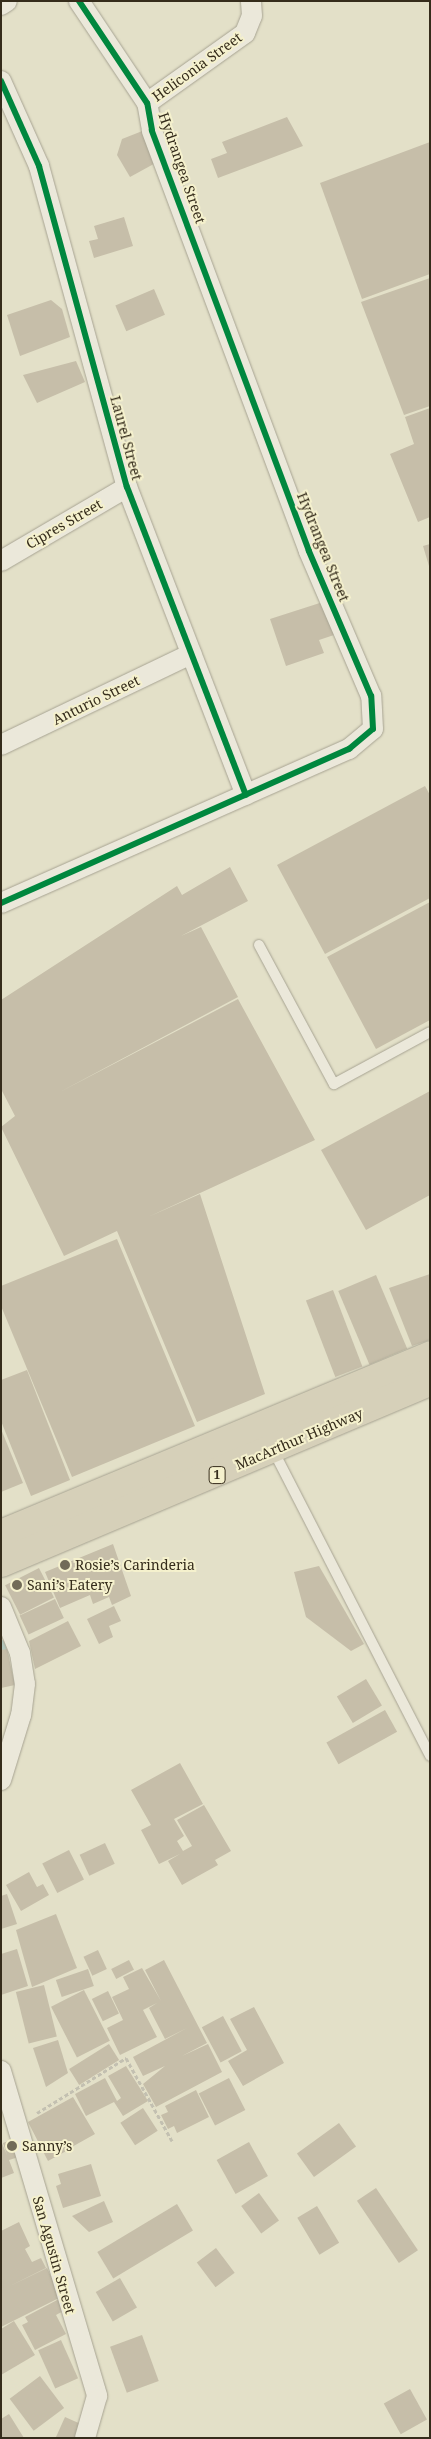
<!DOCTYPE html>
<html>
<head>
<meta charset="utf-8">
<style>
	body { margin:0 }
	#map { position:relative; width:431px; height:2439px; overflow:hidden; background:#e3e0c8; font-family:"Noto Serif",serif }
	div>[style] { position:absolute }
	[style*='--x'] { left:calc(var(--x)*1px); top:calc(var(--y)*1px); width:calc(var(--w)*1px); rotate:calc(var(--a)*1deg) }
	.stream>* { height:8px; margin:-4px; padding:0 4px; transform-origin:4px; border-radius:4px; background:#b5c9bf }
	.building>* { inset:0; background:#c6bea9; transform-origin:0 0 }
	.path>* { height:3px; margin-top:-1.5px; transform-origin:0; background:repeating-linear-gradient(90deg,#c3c0b1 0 4px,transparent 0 6.5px) }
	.roads { filter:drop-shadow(0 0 1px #a7a392) drop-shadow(0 0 1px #a7a392) }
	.lane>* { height:10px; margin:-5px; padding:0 5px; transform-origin:5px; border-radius:5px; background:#ebe8da }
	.street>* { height:20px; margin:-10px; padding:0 10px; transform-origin:10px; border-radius:10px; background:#ebe8da }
	.highway>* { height:28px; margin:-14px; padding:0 14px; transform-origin:14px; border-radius:14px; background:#d6d0b9 }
	.cycleway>* { height:6px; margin:-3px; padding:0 3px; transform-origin:3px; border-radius:3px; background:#00873e }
	.dots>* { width:14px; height:14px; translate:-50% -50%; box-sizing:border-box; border:2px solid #f5f1cd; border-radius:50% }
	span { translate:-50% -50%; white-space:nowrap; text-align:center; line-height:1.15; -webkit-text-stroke:4px #f5f1cd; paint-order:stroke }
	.shield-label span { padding:1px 4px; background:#f5f1cd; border:1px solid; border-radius:4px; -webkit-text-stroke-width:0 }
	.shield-label { font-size:12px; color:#352c1b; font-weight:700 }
	.street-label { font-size:14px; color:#352c1b }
	.poi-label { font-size:14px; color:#352c1b }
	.left { translate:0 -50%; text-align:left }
	.frame { position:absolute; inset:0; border:2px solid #352c1b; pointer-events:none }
</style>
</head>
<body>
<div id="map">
	<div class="stream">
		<i style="--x:1;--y:1644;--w:15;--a:74"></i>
	</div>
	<div class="building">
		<i style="clip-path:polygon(287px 117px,303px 146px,218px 178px,211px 159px,227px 153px,222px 142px)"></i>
		<i style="clip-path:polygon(150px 128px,161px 160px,130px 177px,117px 155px,122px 139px)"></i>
		<i style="clip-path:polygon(430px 142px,430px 274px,362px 299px,320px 183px)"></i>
		<i style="clip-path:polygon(124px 217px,133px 246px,94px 258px,89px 241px,98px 239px,94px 226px)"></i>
		<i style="clip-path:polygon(430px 278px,430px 406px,404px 415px,361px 302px)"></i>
		<i style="left:154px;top:289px;width:28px;height:42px;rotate:67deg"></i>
		<i style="clip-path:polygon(51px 300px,62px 309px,70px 337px,20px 356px,7px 315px)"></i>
		<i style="clip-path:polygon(76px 361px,85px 382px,37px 403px,23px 375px)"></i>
		<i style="clip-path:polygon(430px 408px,430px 517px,418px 522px,390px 454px,414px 444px,405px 417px)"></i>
		<i style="clip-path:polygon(430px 544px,430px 566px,429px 566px,423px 546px)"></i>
		<i style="clip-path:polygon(326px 601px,337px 634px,319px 640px,324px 653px,286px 666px,270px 619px)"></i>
		<i style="clip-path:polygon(425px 786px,430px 795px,430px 898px,325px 954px,277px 865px)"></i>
		<i style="clip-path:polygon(230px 867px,248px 901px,181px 936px,201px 927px,238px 997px,58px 1093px,238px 999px,315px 1140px,148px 1217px,200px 1194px,265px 1394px,197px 1422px,117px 1231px,64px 1256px,1px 1127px,15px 1116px,1px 1089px,1px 1000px,177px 886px,182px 895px)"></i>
		<i style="clip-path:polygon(430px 902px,430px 1020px,376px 1049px,327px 957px)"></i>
		<i style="clip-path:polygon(430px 1091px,430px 1195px,366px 1230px,321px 1150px)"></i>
		<i style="clip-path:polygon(117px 1239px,195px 1426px,72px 1477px,1px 1306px,1px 1286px)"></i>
		<i style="clip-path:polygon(430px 1274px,430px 1340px,412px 1346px,389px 1288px)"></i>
		<i style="left:376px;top:1275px;width:80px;height:41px;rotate:67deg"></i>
		<i style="left:333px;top:1290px;width:82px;height:29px;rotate:69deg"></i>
		<i style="clip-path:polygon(27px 1370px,70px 1480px,31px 1496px,1px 1421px,1px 1380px)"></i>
		<i style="clip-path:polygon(1px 1429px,23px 1483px,1px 1492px)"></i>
		<i style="clip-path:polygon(113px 1544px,131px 1596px,112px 1605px,109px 1597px,93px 1604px,90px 1595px,60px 1608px,45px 1572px)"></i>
		<i style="clip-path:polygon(319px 1566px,364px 1644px,351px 1651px,306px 1617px,294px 1572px)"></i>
		<i style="left:39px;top:1568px;width:33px;height:38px;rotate:63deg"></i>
		<i style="left:55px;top:1599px;width:21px;height:39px;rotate:65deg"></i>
		<i style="clip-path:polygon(114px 1606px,121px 1621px,109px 1626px,113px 1637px,99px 1644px,87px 1619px)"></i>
		<i style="clip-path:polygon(68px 1621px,81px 1646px,35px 1669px,29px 1641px)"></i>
		<i style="clip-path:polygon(7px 1649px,15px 1685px,1px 1688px,1px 1650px)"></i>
		<i style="left:366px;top:1679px;width:31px;height:34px;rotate:59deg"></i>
		<i style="left:385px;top:1710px;width:25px;height:67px;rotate:61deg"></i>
		<i style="clip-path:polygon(180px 1763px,203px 1804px,174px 1819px,184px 1836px,177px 1841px,183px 1851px,192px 1846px,177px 1820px,204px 1805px,231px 1851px,215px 1860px,218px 1865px,182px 1885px,168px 1861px,180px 1854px,159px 1864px,141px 1830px,151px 1825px,131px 1790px)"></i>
		<i style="left:105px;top:1843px;width:23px;height:28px;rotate:65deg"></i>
		<i style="left:69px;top:1850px;width:33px;height:30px;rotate:63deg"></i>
		<i style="clip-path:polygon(29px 1872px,37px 1887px,43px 1884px,49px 1895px,21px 1911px,6px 1885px)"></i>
		<i style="clip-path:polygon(7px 1894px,17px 1924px,1px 1929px,1px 1896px)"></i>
		<i style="clip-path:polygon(56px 1914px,77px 1968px,32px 1987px,16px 1930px)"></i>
		<i style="clip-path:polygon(17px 1949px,28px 1986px,1px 1995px,1px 1954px)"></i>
		<i style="left:98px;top:1950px;width:21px;height:16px;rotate:65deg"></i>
		<i style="left:129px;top:1960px;width:11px;height:20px;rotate:63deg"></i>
		<i style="clip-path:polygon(164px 1960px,207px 2043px,182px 2056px,208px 2044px,222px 2072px,156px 2107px,143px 2084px,165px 2066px,143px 2076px,133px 2057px,187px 2028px,165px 2039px,149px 2008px,157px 2003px,143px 2010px,157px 2037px,120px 2055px,107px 2028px,123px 2020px,112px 1997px,129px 1989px,123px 1977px,142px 1968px,161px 2001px,145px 1970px)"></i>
		<i style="left:88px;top:1969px;width:18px;height:34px;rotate:71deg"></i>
		<i style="left:44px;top:1985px;width:53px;height:29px;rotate:76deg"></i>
		<i style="left:84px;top:1990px;width:57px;height:37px;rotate:63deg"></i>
		<i style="left:108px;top:1991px;width:25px;height:18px;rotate:64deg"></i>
		<i style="clip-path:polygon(254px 2007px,284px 2063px,243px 2086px,228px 2061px,247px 2050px,230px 2019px)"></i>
		<i style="left:223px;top:2016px;width:40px;height:24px;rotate:62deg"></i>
		<i style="clip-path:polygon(58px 2040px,68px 2073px,46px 2087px,33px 2048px)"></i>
		<i style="left:109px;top:2044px;width:19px;height:47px;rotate:58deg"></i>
		<i style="clip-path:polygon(126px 2066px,148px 2101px,123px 2116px,114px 2102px,86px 2116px,75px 2094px,105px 2078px,117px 2101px,121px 2098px,108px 2076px)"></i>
		<i style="left:229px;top:2078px;width:36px;height:34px;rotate:63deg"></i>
		<i style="clip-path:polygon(196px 2090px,209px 2117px,177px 2133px,174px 2126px,168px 2129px,161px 2115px,168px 2112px,165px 2106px)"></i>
		<i style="clip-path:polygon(73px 2097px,95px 2134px,70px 2148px,65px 2140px,70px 2149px,48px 2161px,28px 2122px)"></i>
		<i style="left:143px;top:2108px;width:27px;height:27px;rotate:57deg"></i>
		<i style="left:339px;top:2123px;width:29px;height:52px;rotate:54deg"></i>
		<i style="clip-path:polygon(16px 2138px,22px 2156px,9px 2160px,14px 2173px,1px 2178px,1px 2141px,7px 2155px,3px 2143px)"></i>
		<i style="left:249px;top:2142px;width:39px;height:37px;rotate:61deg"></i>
		<i style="clip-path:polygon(91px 2164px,101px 2196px,63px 2208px,56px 2186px,61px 2184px,58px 2174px)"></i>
		<i style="left:376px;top:2188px;width:75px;height:23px;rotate:56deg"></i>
		<i style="left:259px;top:2193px;width:34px;height:22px;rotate:54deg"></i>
		<i style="clip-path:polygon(104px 2201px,113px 2222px,89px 2232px,72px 2216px)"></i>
		<i style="left:177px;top:2204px;width:31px;height:93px;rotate:59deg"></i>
		<i style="left:317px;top:2206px;width:43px;height:23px;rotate:59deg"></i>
		<i style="clip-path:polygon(19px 2222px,30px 2246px,25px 2249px,32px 2262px,41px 2258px,46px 2268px,10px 2286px,47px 2268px,61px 2297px,1px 2327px,1px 2231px)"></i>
		<i style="left:216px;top:2248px;width:31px;height:24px;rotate:53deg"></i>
		<i style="left:120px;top:2278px;width:34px;height:28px;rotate:60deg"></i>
		<i style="clip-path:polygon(59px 2299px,65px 2310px,56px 2315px,66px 2334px,35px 2350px,22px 2325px,28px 2322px,25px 2317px)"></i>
		<i style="clip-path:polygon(14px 2321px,35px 2355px,1px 2375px,1px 2329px)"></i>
		<i style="left:142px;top:2335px;width:49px;height:34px;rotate:70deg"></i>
		<i style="left:61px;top:2340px;width:42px;height:25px;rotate:66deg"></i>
		<i style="left:40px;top:2376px;width:40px;height:38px;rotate:53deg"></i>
		<i style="left:410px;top:2389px;width:35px;height:30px;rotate:61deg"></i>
		<i style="clip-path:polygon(9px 2414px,24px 2438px,1px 2438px,1px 2419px)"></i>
		<i style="clip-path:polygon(65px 2417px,83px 2425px,77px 2438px,56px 2437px)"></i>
	</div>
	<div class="path">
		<i style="--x:37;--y:2113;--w:105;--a:-31.7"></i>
		<i style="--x:126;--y:2058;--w:95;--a:61"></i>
	</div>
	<div class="roads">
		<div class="lane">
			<i style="--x:259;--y:945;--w:158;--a:61.7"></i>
			<i style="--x:334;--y:1084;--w:109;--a:-28.4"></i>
			<i style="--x:273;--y:1450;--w:344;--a:62.8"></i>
		</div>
		<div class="street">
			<i style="--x:1;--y:5;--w:7;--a:-34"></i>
			<i style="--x:1;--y:81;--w:93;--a:65.9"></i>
			<i style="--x:39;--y:166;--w:333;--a:74.7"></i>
			<i style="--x:127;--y:487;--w:330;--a:68.9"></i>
			<i style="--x:147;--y:103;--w:120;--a:-35.5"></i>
			<i style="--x:245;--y:33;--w:18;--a:-68"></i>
			<i style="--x:252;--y:16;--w:15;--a:-94"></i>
			<i style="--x:1;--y:561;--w:146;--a:-30.4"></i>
			<i style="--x:1;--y:745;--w:211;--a:-25.6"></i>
			<i style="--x:1;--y:903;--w:381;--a:-23.9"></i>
			<i style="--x:349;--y:749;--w:31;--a:-40"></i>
			<i style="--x:373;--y:729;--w:33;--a:-93"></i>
			<i style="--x:371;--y:696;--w:158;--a:-113.2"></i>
			<i style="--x:309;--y:551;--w:449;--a:-110.5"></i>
			<i style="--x:152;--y:130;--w:27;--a:-100"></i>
			<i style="--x:147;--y:103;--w:123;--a:-123.7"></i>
			<i style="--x:1;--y:1607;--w:50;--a:67.6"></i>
			<i style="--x:20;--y:1653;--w:31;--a:81"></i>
			<i style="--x:25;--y:1684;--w:31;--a:97"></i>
			<i style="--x:21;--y:1715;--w:68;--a:107.1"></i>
			<i style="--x:1;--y:2071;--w:339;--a:73.5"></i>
			<i style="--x:97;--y:2396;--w:44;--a:105.9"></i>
		</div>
		<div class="highway">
			<i style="--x:1;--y:1534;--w:465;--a:-22.6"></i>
			<i style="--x:1;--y:1563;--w:466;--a:-22.9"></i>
		</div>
	</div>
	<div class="cycleway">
		<i style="--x:1;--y:81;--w:93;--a:65.9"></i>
		<i style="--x:39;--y:166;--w:333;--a:74.7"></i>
		<i style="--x:127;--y:487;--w:330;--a:68.9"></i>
		<i style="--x:1;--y:903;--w:381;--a:-23.9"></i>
		<i style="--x:349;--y:749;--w:31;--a:-40"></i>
		<i style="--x:373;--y:729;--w:33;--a:-93"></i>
		<i style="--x:371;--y:696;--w:158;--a:-113.2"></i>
		<i style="--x:309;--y:551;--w:449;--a:-110.5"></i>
		<i style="--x:152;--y:130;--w:27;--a:-100"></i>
		<i style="--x:147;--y:103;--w:123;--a:-123.7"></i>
	</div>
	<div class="dots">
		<i style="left:65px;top:1565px;background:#726b58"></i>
		<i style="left:17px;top:1585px;background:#726b58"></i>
		<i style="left:12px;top:2146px;background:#726b58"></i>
	</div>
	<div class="shield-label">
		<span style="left:217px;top:1475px">1</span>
	</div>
	<div class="street-label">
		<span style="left:197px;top:67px;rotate:-36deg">Heliconia Street</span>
		<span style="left:182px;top:168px;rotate:71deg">Hydrangea Street</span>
		<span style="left:126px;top:438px;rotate:75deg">Laurel Street</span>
		<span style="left:64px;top:524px;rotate:-30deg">Cipres Street</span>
		<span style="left:323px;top:547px;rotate:68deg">Hydrangea Street</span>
		<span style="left:96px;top:700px;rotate:-26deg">Anturio Street</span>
		<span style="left:299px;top:1439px;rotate:-23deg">MacArthur Highway</span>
		<span style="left:54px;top:2255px;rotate:74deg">San Agustin Street</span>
	</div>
	<div class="poi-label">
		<span class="left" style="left:75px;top:1565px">Rosie’s Carinderia</span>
		<span class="left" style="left:27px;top:1585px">Sani’s Eatery</span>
		<span class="left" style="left:22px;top:2146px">Sanny’s</span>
	</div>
	<div class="frame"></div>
</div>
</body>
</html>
